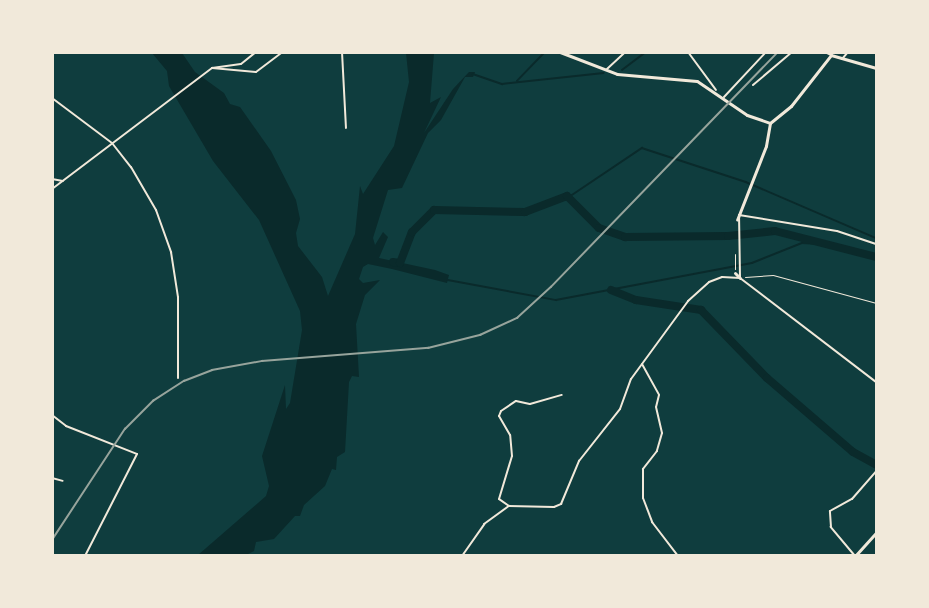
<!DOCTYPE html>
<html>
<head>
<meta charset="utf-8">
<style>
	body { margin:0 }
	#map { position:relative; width:929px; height:608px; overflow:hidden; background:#0f3d3e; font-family:"Alegreya Sans",sans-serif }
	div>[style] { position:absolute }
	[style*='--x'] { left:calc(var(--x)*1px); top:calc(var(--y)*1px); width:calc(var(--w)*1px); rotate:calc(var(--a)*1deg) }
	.water>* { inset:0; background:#0a2a2b }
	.stream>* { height:1.5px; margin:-0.75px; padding:0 0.75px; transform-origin:0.75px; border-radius:0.75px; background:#0a2a2b }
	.river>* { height:8px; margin:-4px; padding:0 4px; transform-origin:4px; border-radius:4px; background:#0a2a2b }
	.path>* { height:1px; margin:-0.5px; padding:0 0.5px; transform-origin:0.5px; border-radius:0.5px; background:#f1e9da }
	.minor>* { height:2px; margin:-1px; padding:0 1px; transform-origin:1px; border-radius:1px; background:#f1e9da }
	.tertiary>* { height:3px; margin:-1.5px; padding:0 1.5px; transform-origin:1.5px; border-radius:1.5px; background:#f1e9da }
	.secondary>* { height:3px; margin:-1.5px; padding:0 1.5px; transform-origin:1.5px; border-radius:1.5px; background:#f1e9da }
	.rail>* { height:1.5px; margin:-0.75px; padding:0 0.75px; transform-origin:0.75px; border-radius:0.75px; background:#97a49c }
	span { translate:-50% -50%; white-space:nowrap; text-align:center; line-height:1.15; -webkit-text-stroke:4.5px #f1e9da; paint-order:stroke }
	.frame { position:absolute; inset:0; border:54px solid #f1e9da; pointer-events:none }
</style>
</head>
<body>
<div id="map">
	<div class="water">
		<i style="clip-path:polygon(152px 53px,182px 53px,195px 72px,224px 93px,230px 104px,240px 107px,271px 151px,296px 200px,300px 219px,296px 233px,298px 246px,322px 277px,328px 296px,355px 234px,360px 186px,363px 194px,394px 146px,409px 82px,406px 53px,434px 53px,430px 103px,441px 97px,424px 133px,453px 89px,469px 72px,475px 72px,473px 77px,465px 77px,441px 120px,428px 133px,402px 188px,388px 190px,373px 238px,375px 245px,383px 232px,388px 237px,379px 258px,435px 270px,449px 275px,447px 283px,392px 269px,368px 264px,363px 267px,359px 279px,363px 283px,380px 280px,365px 295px,356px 324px,359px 377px,352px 376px,349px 382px,345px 452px,337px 457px,336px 470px,332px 469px,325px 486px,304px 505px,300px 516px,295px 516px,274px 539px,256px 542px,254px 551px,246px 555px,198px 555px,266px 496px,269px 486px,262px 456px,285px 385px,286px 409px,290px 403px,302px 330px,300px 311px,259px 220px,213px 161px,169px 86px,167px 71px)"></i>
	</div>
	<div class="stream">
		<i style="--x:622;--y:70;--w:30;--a:-37"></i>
		<i style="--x:473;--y:74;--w:31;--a:19"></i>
		<i style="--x:502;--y:84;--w:102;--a:-6.2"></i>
		<i style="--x:517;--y:81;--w:40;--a:-46"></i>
		<i style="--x:569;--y:197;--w:88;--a:-33.9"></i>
		<i style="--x:642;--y:148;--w:109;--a:18.1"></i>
		<i style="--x:746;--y:182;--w:142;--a:23.3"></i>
		<i style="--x:448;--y:280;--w:110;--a:10.5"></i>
		<i style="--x:556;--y:300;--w:199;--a:-10.7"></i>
		<i style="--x:752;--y:263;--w:54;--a:-21.8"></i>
		<i style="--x:802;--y:243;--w:18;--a:3"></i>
	</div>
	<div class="river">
		<i style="--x:393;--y:262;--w:7;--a:8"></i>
		<i style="--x:400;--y:263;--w:33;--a:-69"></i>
		<i style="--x:412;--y:232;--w:31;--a:-45"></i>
		<i style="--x:434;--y:210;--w:91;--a:1.3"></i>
		<i style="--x:525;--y:212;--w:45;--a:-20.9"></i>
		<i style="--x:567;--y:196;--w:45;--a:45"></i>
		<i style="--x:599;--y:228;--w:28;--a:19"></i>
		<i style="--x:625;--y:237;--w:103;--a:-0.6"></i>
		<i style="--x:728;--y:236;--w:47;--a:-6.1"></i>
		<i style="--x:775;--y:231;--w:104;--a:14.4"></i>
		<i style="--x:611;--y:290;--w:27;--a:22"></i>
		<i style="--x:636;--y:300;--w:66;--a:8.7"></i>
		<i style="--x:701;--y:310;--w:95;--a:45.9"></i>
		<i style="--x:767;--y:378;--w:113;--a:40.7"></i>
		<i style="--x:853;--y:452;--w:26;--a:29"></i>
	</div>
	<div class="path">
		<i style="--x:735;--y:269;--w:15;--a:-90"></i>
		<i style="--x:745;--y:277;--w:28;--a:-4"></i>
		<i style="--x:773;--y:275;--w:107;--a:15.2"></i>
	</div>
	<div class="minor">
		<i style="--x:342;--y:52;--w:76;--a:87"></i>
		<i style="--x:688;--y:52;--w:47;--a:53.6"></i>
		<i style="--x:825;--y:52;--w:7;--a:27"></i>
		<i style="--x:842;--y:59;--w:9;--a:-49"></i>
		<i style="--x:212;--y:68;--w:44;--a:5.2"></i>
		<i style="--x:256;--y:72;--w:34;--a:-37"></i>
		<i style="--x:607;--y:69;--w:25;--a:-43"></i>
		<i style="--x:753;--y:85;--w:51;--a:-40.2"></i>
		<i style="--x:724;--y:97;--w:62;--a:-47"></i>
		<i style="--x:52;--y:98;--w:75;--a:36.9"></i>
		<i style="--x:112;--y:143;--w:31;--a:52"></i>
		<i style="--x:131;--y:167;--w:50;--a:59.8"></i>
		<i style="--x:156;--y:210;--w:45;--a:70.3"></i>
		<i style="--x:171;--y:252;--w:46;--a:81.2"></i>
		<i style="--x:178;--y:297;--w:81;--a:90"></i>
		<i style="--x:52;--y:179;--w:11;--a:10"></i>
		<i style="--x:52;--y:189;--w:201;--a:-37.1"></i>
		<i style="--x:212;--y:68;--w:29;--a:-8"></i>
		<i style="--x:241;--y:64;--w:19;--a:-39"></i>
		<i style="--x:740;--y:277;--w:62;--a:-90.9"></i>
		<i style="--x:739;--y:215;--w:99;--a:9.3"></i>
		<i style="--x:837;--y:231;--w:41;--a:18.4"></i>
		<i style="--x:642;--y:364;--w:35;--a:61"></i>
		<i style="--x:659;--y:395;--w:12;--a:104"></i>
		<i style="--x:656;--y:407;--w:27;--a:77"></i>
		<i style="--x:662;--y:433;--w:19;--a:106"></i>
		<i style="--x:657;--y:451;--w:23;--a:128"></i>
		<i style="--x:643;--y:469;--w:29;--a:90"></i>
		<i style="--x:643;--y:498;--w:26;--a:69"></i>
		<i style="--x:652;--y:522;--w:43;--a:52.6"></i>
		<i style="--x:52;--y:415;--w:18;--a:38"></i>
		<i style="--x:66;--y:426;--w:76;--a:21.5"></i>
		<i style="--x:137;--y:454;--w:114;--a:117"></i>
		<i style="--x:52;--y:478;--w:11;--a:15"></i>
		<i style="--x:509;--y:506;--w:12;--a:-145"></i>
		<i style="--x:499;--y:499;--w:45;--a:-73.2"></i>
		<i style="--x:512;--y:456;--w:21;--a:-95"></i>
		<i style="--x:510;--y:435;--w:22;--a:-120"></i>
		<i style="--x:499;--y:416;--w:5;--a:-68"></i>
		<i style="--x:501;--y:411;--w:18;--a:-34"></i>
		<i style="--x:516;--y:401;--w:14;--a:12"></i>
		<i style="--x:530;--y:404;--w:33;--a:-16"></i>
		<i style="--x:462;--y:556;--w:39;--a:-55"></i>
		<i style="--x:484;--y:524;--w:31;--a:-36"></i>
		<i style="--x:509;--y:506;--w:45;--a:1.3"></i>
		<i style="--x:554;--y:507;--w:8;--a:-23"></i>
		<i style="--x:561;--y:504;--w:47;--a:-67.3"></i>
		<i style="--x:579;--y:461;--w:66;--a:-51.7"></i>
		<i style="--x:620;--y:409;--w:32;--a:-70"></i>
		<i style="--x:631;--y:379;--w:97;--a:-53.8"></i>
		<i style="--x:688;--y:301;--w:28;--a:-42"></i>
		<i style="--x:709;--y:282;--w:14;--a:-21"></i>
		<i style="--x:722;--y:277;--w:18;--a:3"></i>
		<i style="--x:740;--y:278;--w:171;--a:37.4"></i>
		<i style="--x:855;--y:556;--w:38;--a:-130"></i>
		<i style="--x:831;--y:527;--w:16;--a:-94"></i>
		<i style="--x:830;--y:511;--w:25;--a:-29"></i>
		<i style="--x:852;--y:499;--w:37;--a:-49"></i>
	</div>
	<div class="tertiary">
		<i style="--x:770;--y:123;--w:27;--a:-39"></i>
		<i style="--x:791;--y:106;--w:65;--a:-51.9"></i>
		<i style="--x:831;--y:55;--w:47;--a:16.1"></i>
		<i style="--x:855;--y:556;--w:31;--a:-48"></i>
	</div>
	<div class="secondary">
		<i style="--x:560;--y:52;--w:61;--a:21.1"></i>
		<i style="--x:617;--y:74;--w:80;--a:5"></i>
		<i style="--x:697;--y:81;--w:60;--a:34.2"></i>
		<i style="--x:747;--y:115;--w:24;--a:19"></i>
		<i style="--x:770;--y:123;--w:23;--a:100"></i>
		<i style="--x:766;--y:146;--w:79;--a:111.4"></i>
		<i style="--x:735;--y:273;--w:7;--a:45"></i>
	</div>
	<div class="rail">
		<i style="--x:52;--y:540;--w:133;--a:-56.7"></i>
		<i style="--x:125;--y:429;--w:40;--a:-45"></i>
		<i style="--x:153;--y:401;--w:37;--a:-33"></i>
		<i style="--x:184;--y:381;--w:30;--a:-21"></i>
		<i style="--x:212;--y:370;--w:51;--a:-10.2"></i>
		<i style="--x:262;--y:361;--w:167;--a:-4.5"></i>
		<i style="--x:428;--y:348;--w:54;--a:-14"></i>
		<i style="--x:480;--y:335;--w:41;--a:-24.7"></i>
		<i style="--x:517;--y:318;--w:46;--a:-42.4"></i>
		<i style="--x:551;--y:287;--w:327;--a:-46"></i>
	</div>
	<div class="frame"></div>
</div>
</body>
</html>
